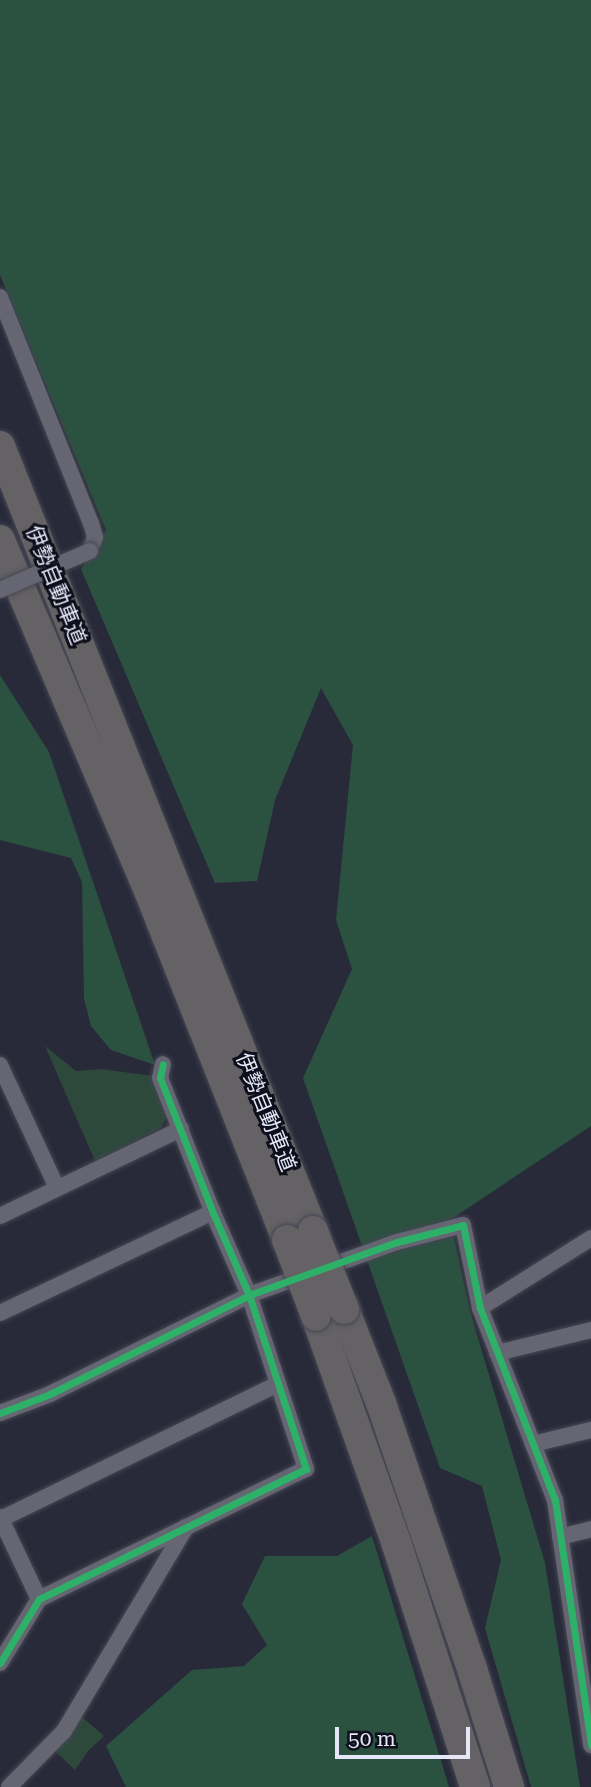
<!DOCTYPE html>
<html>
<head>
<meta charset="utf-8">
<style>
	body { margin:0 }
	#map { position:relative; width:591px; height:1787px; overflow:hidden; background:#282a39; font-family:"Roboto Serif","Noto Sans JP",serif }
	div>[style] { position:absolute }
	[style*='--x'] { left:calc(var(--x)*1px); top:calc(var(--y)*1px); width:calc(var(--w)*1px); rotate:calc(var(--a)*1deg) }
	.green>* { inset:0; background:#2d493c }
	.forest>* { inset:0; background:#2b5240 }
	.roads { filter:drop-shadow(0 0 2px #454653) drop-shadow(0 0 2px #454653) }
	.minor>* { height:16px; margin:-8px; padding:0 8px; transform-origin:8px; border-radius:8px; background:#656672 }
	.motorway>* { height:30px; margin:-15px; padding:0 15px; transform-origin:15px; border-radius:15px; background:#656265 }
	.bridges { filter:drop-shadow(0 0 2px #454653) drop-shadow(0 0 2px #454653) }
	.minor-bridge>* { height:16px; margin:-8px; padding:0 8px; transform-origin:8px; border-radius:8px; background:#656672 }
	.motorway-bridge>* { height:30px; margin:-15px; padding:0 15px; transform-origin:15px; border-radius:15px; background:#656265 }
	.cycleway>* { height:7px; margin:-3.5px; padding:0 3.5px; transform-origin:3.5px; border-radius:3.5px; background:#2db169 }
	span { translate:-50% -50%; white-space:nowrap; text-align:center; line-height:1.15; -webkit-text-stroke:6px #0e0f1b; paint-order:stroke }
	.street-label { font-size:21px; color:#e5e7f9 }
	.scale { position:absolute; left:335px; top:1727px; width:135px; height:32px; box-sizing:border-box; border:4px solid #e5e7f9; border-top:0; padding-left:9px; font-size:21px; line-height:24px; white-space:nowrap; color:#e5e7f9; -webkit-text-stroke:5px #0e0f1b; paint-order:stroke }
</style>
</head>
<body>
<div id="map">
	<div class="green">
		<i style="clip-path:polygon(45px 1046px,76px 1071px,101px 1069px,153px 1076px,167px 1116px,161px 1128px,95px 1161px)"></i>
		<i style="clip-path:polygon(81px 1716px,104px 1736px,88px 1751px,75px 1770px,55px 1751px)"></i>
	</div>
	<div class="forest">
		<i style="clip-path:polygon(0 0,591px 0,591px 1126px,450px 1220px,470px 1311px,545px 1563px,580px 1787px,531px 1787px,485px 1628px,501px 1560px,482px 1486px,440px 1468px,303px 1078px,352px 969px,336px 920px,353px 745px,321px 688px,275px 800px,257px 881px,215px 883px,81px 569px,106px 530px,0 275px)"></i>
		<i style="clip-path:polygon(0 675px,49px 752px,155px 1065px,111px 1050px,91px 1026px,84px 998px,82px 882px,71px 858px,0 840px)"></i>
		<i style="clip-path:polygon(372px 1536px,449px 1787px,126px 1787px,106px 1746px,192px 1670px,244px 1666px,267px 1645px,242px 1604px,265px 1556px,337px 1556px)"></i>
	</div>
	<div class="roads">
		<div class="minor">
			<i style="--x:0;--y:297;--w:244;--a:68.1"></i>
			<i style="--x:91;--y:523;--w:15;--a:74"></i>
			<i style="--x:95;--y:537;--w:15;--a:110"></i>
			<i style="--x:0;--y:1065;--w:136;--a:65.1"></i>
			<i style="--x:0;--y:1216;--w:201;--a:-25.7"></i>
			<i style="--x:480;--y:1308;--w:131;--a:-32.2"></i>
			<i style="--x:0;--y:1313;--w:236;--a:-25.4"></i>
			<i style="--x:497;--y:1353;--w:97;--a:-13.7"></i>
			<i style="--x:0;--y:1413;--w:53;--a:-20.8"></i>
			<i style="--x:50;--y:1394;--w:222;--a:-26.4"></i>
			<i style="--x:249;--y:1295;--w:157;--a:-19.7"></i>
			<i style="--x:397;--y:1242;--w:68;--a:-14.4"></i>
			<i style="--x:463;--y:1225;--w:85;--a:78.4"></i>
			<i style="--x:480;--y:1308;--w:206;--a:68.7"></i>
			<i style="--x:555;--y:1500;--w:248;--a:81.6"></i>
			<i style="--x:533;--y:1444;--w:60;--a:-13.6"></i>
			<i style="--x:0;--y:1517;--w:91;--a:64.6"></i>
			<i style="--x:1;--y:1519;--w:308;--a:-26"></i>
			<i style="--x:560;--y:1537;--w:32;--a:-14"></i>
			<i style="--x:0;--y:1663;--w:75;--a:-58.6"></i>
			<i style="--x:39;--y:1599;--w:297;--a:-26"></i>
			<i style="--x:306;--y:1469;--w:183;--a:-108.1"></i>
			<i style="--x:249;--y:1295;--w:90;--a:-113.7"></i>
			<i style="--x:213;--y:1213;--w:145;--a:-111.4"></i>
			<i style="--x:160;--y:1078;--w:14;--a:-78"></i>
			<i style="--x:9;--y:1787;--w:78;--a:-45.5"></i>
			<i style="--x:64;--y:1731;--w:238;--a:-59.1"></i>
		</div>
		<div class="motorway">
			<i style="--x:0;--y:446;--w:845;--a:68.26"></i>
			<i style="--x:0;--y:540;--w:381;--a:67"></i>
			<i style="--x:149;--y:891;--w:375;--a:68.4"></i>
			<i style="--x:344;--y:1309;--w:101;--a:68.5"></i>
			<i style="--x:381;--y:1403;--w:284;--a:71.1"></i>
			<i style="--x:473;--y:1672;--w:121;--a:72.6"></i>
			<i style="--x:316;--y:1316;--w:243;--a:70.5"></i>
			<i style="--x:397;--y:1545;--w:254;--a:72.1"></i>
		</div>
	</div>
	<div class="bridges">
		<div class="minor-bridge">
			<i style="--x:0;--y:590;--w:98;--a:-23.4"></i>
		</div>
		<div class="motorway-bridge">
			<i style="--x:313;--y:1231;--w:84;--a:68.3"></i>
			<i style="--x:287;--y:1240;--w:81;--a:69.1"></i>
		</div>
	</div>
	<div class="cycleway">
		<i style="--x:0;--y:1413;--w:53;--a:-20.8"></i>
		<i style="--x:50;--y:1394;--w:222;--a:-26.4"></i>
		<i style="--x:249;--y:1295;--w:157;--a:-19.7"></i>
		<i style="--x:397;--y:1242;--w:68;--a:-14.4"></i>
		<i style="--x:463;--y:1225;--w:85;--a:78.4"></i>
		<i style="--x:480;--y:1308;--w:206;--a:68.7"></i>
		<i style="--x:555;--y:1500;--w:248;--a:81.6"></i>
		<i style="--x:0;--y:1663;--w:75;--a:-58.6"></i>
		<i style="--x:39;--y:1599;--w:297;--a:-26"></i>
		<i style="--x:306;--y:1469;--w:183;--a:-108.1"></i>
		<i style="--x:249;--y:1295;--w:90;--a:-113.7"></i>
		<i style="--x:213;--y:1213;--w:145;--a:-111.4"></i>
		<i style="--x:160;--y:1078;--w:14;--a:-78"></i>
	</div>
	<div class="street-label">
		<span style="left:56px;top:585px;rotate:68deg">伊勢自動車道</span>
		<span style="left:266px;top:1112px;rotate:68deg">伊勢自動車道</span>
	</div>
	<div class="scale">50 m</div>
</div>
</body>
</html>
